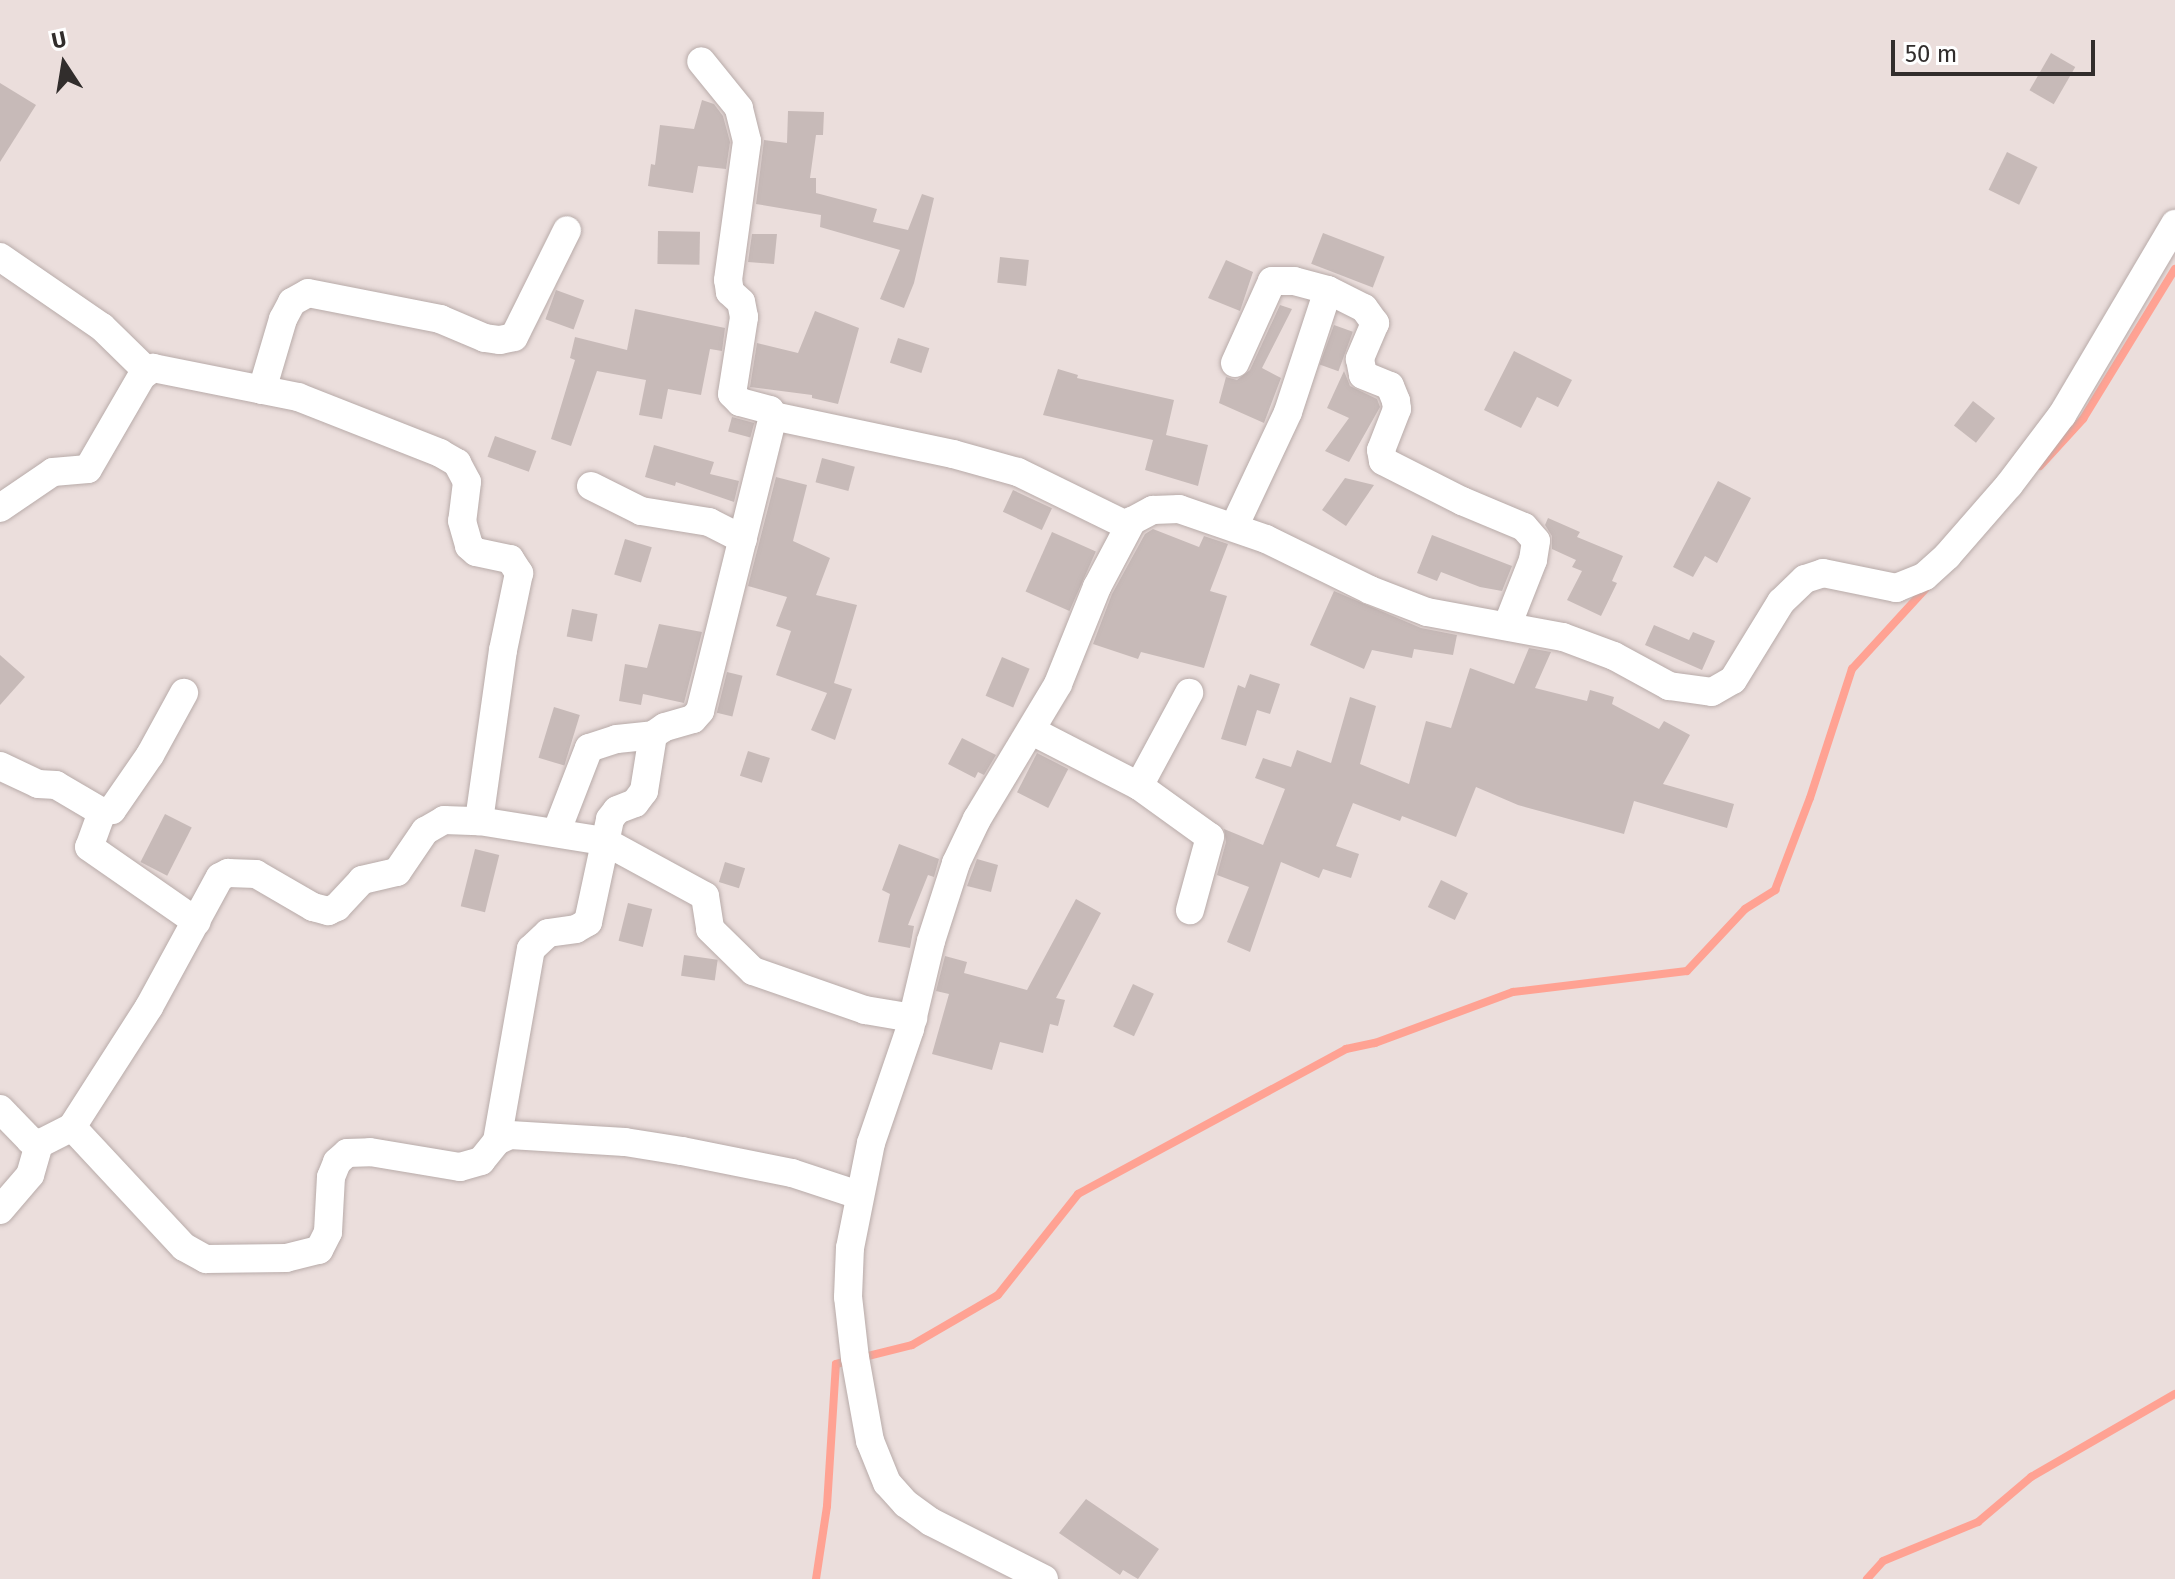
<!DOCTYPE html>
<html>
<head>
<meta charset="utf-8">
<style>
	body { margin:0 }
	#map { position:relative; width:2175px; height:1579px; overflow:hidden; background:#ebdedc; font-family:"Fira Sans",sans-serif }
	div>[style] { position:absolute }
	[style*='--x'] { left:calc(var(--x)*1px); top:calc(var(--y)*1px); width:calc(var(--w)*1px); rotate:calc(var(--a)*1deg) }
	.stream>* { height:8px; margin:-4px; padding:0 4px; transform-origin:4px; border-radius:4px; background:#ffa293 }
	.building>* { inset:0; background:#c7bab8; transform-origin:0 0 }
	.roads { filter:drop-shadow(0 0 2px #b8aba9) drop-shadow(0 0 2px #b8aba9) }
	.street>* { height:28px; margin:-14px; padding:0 14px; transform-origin:14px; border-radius:14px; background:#fff }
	span { translate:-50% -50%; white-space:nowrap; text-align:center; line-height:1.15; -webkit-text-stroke:6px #fff; paint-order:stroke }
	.north { position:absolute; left:24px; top:24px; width:80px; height:80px; -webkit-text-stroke:6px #fff; paint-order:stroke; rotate:348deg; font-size:22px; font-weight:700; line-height:32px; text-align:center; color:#312d2c }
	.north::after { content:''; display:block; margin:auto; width:28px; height:36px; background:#312d2c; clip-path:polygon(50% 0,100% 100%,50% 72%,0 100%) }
	.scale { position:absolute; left:1891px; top:40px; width:204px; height:36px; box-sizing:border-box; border:4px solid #312d2c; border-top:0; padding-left:10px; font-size:24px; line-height:28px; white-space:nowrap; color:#312d2c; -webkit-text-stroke:6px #fff; paint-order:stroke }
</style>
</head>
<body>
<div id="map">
	<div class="stream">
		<i style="--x:2040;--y:466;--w:64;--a:-47.5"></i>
		<i style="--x:2083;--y:419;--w:176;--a:-58.5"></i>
		<i style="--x:816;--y:1579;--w:74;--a:-81.4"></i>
		<i style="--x:827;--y:1506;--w:142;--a:-86.4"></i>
		<i style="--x:836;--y:1364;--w:78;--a:-14"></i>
		<i style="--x:912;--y:1345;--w:99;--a:-30.2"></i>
		<i style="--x:998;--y:1295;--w:129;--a:-51.6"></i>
		<i style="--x:1078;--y:1194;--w:305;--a:-28.4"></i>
		<i style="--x:1346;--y:1049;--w:30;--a:-12"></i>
		<i style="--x:1375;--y:1043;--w:147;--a:-20.3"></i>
		<i style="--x:1513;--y:992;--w:175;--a:-6.9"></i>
		<i style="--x:1687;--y:971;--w:85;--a:-46.9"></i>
		<i style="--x:1745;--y:909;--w:36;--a:-32"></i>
		<i style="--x:1775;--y:890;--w:98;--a:-69.2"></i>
		<i style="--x:1810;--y:798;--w:136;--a:-72"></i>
		<i style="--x:1852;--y:669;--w:115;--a:-47.5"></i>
		<i style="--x:1867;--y:1579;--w:24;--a:-48"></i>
		<i style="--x:1883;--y:1561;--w:103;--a:-22.3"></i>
		<i style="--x:1978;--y:1522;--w:70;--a:-40.3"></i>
		<i style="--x:2031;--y:1477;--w:166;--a:-30"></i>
	</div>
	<div class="building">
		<i style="left:2051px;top:53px;width:28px;height:43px;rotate:30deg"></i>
		<i style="clip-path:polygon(0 83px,36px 105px,0 162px)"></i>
		<i style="clip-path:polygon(702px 100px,714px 104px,723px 116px,730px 142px,726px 169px,698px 166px,693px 193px,648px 186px,651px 164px,655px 165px,660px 125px,694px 129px)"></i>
		<i style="clip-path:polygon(788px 111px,824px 112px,823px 135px,816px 135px,810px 178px,816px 178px,816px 193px,877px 209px,873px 222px,908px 230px,922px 194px,934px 198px,914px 283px,904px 308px,880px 299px,900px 250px,820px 227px,821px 215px,756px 204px,764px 140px,787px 143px)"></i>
		<i style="left:2007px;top:152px;width:34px;height:42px;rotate:26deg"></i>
		<i style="left:658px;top:231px;width:42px;height:33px;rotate:1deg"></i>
		<i style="left:1323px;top:233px;width:66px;height:33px;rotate:21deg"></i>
		<i style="clip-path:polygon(777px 234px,774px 264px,748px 262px,752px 234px)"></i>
		<i style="left:1000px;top:257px;width:29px;height:26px;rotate:6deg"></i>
		<i style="clip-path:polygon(1226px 260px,1253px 272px,1240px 311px,1208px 298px)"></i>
		<i style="left:556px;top:290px;width:30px;height:31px;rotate:20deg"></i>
		<i style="clip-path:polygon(1280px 305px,1292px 309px,1262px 368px,1281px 378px,1264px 423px,1219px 403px,1226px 377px,1237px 380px,1250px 370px)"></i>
		<i style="clip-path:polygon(635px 309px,725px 328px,722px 351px,710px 349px,701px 395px,668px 389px,662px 419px,639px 415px,646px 380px,597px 371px,571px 446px,551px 439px,575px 360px,570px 358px,575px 337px,627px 350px)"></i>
		<i style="clip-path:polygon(815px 311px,859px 328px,838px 404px,812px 398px,812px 395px,750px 387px,757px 343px,798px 353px)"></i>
		<i style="left:1334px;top:325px;width:20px;height:42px;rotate:20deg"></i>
		<i style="left:898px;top:338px;width:33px;height:26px;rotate:18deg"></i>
		<i style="clip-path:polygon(1514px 351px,1572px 380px,1558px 407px,1537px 397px,1521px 428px,1484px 410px)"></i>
		<i style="clip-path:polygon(1058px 369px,1078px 375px,1077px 378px,1174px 400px,1166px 435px,1208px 445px,1198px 486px,1145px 470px,1153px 440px,1043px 415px)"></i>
		<i style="clip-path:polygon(1344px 371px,1350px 386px,1377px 399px,1380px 407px,1349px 462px,1325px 451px,1349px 418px,1327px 408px)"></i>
		<i style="left:1973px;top:401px;width:28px;height:31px;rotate:38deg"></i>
		<i style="left:732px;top:417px;width:23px;height:15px;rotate:15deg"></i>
		<i style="left:495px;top:436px;width:44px;height:22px;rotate:20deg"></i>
		<i style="clip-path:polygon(654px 445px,714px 462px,710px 474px,739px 481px,734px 502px,676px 482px,675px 486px,645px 477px)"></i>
		<i style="left:822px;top:458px;width:34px;height:25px;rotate:15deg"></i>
		<i style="clip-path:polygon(776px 477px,807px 485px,793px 541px,830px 558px,816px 595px,857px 605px,834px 683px,852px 689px,835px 740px,811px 730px,827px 693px,776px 675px,791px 631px,776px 626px,787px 597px,748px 586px)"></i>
		<i style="clip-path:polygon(1345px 478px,1374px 485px,1346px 526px,1322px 510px)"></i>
		<i style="clip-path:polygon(1718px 481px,1751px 498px,1717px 563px,1705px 556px,1693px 577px,1673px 567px)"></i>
		<i style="left:1013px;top:490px;width:43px;height:24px;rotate:25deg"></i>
		<i style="clip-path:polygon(1548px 518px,1580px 532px,1577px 537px,1623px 556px,1612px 581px,1617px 583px,1601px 616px,1567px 600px,1582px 571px,1572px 567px,1576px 560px,1552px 549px,1552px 536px,1545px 525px)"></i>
		<i style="clip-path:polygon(1153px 529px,1199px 547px,1204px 536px,1228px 544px,1210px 591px,1227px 596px,1204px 668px,1141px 652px,1138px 659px,1093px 644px,1112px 594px,1145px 534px)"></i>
		<i style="left:1052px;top:532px;width:48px;height:65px;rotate:24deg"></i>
		<i style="clip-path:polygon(1432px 535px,1512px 566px,1502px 591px,1480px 587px,1441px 572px,1437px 581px,1417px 573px)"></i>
		<i style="left:625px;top:539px;width:28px;height:37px;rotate:17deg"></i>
		<i style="clip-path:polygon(1334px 591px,1421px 628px,1457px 635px,1453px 655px,1414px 649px,1412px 658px,1372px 650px,1364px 669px,1310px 645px)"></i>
		<i style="left:572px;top:609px;width:26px;height:28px;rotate:11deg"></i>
		<i style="clip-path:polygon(659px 624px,702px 632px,684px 703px,643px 694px,641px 705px,619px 701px,625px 664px,647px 668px)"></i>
		<i style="clip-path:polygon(1654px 625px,1689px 640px,1693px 632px,1715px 641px,1702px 670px,1645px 645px)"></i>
		<i style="clip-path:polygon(1529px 648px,1551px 652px,1535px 688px,1587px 701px,1590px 690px,1614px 697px,1612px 704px,1659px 729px,1664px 721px,1690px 735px,1663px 784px,1734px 804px,1727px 828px,1634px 801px,1624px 834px,1518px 805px,1476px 787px,1456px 837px,1402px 816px,1400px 821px,1353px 803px,1336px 846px,1359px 854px,1351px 878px,1323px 869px,1319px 878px,1281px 862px,1250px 952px,1227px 942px,1249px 887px,1217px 875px,1226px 842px,1224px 829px,1263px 845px,1285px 789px,1255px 778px,1263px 758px,1291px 767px,1297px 750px,1331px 763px,1350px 697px,1376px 706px,1360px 764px,1409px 784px,1426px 721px,1451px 728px,1470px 668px,1514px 684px)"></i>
		<i style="clip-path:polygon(0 655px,25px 677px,0 705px)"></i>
		<i style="left:1002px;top:657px;width:30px;height:42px;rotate:23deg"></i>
		<i style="left:727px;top:672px;width:16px;height:42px;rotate:14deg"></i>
		<i style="clip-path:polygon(1250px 674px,1280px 684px,1270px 714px,1257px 710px,1246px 746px,1221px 739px,1238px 685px,1245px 688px)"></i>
		<i style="left:554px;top:707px;width:27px;height:53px;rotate:17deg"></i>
		<i style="clip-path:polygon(962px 738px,996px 755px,984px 775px,978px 772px,975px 778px,948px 764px)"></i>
		<i style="left:748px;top:751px;width:23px;height:26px;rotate:18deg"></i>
		<i style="left:1037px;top:753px;width:35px;height:44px;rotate:27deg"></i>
		<i style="left:165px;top:814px;width:30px;height:54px;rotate:27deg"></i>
		<i style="clip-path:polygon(899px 844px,939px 859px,934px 877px,928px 875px,908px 925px,914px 926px,910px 948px,878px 942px,890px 894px,882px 890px)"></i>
		<i style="left:475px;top:849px;width:25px;height:59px;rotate:14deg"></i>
		<i style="clip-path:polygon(977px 859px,998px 865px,991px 892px,967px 886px)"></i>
		<i style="left:725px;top:862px;width:21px;height:21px;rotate:17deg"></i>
		<i style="left:1441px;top:880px;width:30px;height:30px;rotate:26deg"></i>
		<i style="clip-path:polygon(1076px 899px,1101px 913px,1056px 998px,1065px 1000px,1058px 1026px,1050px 1024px,1043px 1053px,1000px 1042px,992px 1070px,932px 1054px,949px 994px,936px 991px,945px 956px,967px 962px,964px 973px,1027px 990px)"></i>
		<i style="left:628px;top:903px;width:25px;height:39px;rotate:14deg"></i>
		<i style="left:684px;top:955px;width:34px;height:21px;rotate:8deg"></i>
		<i style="left:1133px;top:984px;width:23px;height:47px;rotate:25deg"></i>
		<i style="clip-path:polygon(1086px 1499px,1159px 1549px,1138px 1579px,1123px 1570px,1120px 1575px,1059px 1533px)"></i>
	</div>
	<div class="roads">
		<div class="street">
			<i style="--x:0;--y:257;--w:124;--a:34.5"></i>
			<i style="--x:102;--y:327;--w:63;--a:44.4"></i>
			<i style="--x:1235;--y:363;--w:90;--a:-65.7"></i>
			<i style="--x:1272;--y:281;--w:22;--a:0"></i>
			<i style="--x:1294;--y:281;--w:35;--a:15"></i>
			<i style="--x:1328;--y:290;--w:40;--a:26.6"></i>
			<i style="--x:1364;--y:308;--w:19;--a:54"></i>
			<i style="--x:1375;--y:323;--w:39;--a:113"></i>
			<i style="--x:1360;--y:359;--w:16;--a:79"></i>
			<i style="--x:1363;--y:375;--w:29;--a:22"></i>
			<i style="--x:1390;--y:386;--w:16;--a:68"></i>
			<i style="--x:1396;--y:401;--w:8;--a:83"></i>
			<i style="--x:1397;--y:409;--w:44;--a:111.3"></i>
			<i style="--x:1381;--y:450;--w:11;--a:80"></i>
			<i style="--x:1383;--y:461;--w:89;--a:26.9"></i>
			<i style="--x:1462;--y:501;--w:67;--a:22.8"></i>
			<i style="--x:1524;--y:527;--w:18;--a:49"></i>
			<i style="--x:1536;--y:541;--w:19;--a:99"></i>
			<i style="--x:1533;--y:560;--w:71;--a:111.5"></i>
			<i style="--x:262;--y:390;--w:74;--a:-73.5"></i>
			<i style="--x:283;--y:319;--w:19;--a:-62"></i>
			<i style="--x:292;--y:302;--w:18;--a:-29"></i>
			<i style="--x:308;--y:293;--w:135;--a:11.1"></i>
			<i style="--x:440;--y:319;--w:49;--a:22.9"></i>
			<i style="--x:485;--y:338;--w:15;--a:8"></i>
			<i style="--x:500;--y:340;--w:14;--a:-12"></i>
			<i style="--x:514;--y:337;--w:119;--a:-63.6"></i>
			<i style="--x:773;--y:416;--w:184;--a:11.9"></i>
			<i style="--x:953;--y:454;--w:67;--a:15.5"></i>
			<i style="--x:1018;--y:472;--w:123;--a:26.1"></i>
			<i style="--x:591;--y:486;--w:56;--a:26.6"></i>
			<i style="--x:641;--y:511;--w:69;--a:9.2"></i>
			<i style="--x:709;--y:522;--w:38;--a:27"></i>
			<i style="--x:0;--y:508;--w:64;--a:-34.2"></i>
			<i style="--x:53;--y:472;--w:35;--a:-5"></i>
			<i style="--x:88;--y:469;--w:108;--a:-59.9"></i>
			<i style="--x:142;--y:376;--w:14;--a:-36"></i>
			<i style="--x:153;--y:368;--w:148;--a:11.3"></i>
			<i style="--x:298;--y:397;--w:153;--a:21.5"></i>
			<i style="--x:440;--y:453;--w:20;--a:30"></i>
			<i style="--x:457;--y:463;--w:21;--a:62"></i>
			<i style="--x:467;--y:482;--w:39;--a:97"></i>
			<i style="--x:462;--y:521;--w:26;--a:74"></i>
			<i style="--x:469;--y:546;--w:9;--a:41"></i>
			<i style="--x:476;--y:552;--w:35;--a:12"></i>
			<i style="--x:510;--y:559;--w:17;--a:57"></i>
			<i style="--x:519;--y:573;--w:79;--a:101.7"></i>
			<i style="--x:503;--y:650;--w:173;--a:98"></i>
			<i style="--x:1234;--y:527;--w:127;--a:-64.8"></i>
			<i style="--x:1288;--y:412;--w:128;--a:-71.8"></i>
			<i style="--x:1032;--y:731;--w:120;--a:27.2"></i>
			<i style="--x:1139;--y:786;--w:106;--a:-61.7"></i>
			<i style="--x:0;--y:766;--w:42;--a:25.3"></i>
			<i style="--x:38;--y:784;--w:18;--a:3"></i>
			<i style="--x:56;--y:785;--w:53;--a:30.4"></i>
			<i style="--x:102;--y:812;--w:10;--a:-11"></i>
			<i style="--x:112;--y:810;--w:67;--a:-55.4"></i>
			<i style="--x:150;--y:755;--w:71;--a:-61.3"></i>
			<i style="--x:1139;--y:786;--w:87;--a:35.7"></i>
			<i style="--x:1210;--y:837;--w:76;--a:105.3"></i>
			<i style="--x:102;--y:812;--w:37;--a:110"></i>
			<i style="--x:89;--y:847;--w:131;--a:34.8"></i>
			<i style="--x:556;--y:833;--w:91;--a:-68.8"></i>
			<i style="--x:589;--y:748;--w:29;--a:-18"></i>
			<i style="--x:617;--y:739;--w:36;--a:-6"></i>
			<i style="--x:0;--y:1109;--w:43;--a:45.9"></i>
			<i style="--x:30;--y:1140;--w:10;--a:24"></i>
			<i style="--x:39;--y:1144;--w:32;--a:106"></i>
			<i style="--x:30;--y:1175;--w:46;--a:130.6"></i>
			<i style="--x:72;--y:1127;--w:143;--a:-57.3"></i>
			<i style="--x:149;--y:1007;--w:148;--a:-61.4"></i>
			<i style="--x:220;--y:877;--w:9;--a:-27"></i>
			<i style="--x:228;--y:873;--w:28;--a:2"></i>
			<i style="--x:256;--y:874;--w:66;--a:30.1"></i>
			<i style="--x:313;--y:907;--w:16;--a:15"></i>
			<i style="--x:328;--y:911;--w:10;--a:-24"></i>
			<i style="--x:337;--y:907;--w:37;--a:-47"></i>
			<i style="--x:362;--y:880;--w:36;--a:-13"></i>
			<i style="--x:397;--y:872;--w:50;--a:-55.7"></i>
			<i style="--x:425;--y:831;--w:22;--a:-30"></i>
			<i style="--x:444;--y:820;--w:35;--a:2"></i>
			<i style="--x:479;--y:821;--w:127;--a:9.1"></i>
			<i style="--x:604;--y:841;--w:115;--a:28.6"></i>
			<i style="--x:705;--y:896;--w:33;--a:81"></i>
			<i style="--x:710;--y:929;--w:60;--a:44.3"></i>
			<i style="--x:753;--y:971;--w:119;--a:19.2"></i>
			<i style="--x:865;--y:1010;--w:49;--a:9.5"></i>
			<i style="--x:497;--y:1141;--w:195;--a:-80"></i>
			<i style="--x:531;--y:949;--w:23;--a:-43"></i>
			<i style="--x:548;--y:933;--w:28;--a:-8"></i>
			<i style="--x:576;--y:929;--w:14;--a:-30"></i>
			<i style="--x:588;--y:922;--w:105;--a:-77.9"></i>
			<i style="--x:610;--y:819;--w:11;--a:-52"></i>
			<i style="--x:617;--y:810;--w:19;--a:-21"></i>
			<i style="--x:635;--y:803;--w:15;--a:-53"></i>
			<i style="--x:644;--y:791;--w:57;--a:-80.9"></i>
			<i style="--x:653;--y:735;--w:14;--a:-34"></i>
			<i style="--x:665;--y:727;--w:29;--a:-16"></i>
			<i style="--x:693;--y:719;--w:11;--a:-49"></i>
			<i style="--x:700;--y:711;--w:300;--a:-76.1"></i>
			<i style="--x:772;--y:420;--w:10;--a:-101"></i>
			<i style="--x:770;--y:410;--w:31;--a:-165"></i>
			<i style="--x:740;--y:402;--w:11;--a:-135"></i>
			<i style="--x:732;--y:394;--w:78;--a:-81.1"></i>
			<i style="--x:744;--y:317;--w:15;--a:-101"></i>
			<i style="--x:741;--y:302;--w:15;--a:-138"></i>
			<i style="--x:730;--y:292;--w:12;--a:-99"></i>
			<i style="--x:728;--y:280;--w:140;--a:-82.2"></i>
			<i style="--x:747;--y:141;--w:34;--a:-104"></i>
			<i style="--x:739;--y:108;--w:60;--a:-129"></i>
			<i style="--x:39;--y:1144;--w:37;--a:-27"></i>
			<i style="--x:72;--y:1127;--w:164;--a:47"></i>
			<i style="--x:184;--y:1247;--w:25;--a:29"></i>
			<i style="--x:206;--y:1259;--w:80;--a:-0.7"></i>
			<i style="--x:286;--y:1258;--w:34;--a:-14"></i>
			<i style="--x:319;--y:1250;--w:20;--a:-63"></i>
			<i style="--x:328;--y:1232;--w:55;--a:-86.9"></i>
			<i style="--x:331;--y:1177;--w:16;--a:-68"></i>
			<i style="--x:337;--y:1162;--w:13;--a:-42"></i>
			<i style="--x:347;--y:1153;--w:23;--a:-2"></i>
			<i style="--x:370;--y:1152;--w:91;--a:9.5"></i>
			<i style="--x:460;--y:1167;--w:22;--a:-16"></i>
			<i style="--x:481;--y:1161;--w:26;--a:-51"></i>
			<i style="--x:497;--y:1141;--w:14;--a:-25"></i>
			<i style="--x:510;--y:1135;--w:115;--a:3.5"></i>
			<i style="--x:625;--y:1142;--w:58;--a:9"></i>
			<i style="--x:682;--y:1151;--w:112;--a:11.3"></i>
			<i style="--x:792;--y:1173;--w:71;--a:18.2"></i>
			<i style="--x:1044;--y:1579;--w:127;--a:-153.2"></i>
			<i style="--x:931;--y:1522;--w:31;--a:-144"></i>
			<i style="--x:906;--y:1504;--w:28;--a:-132"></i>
			<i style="--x:887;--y:1483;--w:45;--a:-112"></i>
			<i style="--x:870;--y:1441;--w:84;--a:-100.2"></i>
			<i style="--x:855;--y:1358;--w:61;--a:-96.5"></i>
			<i style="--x:848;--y:1297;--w:49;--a:-87.7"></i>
			<i style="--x:850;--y:1248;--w:107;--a:-78.7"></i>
			<i style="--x:871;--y:1143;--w:120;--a:-71.1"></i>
			<i style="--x:910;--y:1029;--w:90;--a:-76.6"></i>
			<i style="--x:931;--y:941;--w:82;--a:-72.2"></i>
			<i style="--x:956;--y:863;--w:49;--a:-64.5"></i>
			<i style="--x:977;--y:819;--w:157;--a:-59"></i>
			<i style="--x:1058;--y:684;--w:105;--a:-68.1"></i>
			<i style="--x:1097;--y:587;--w:75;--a:-62.1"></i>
			<i style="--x:1132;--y:521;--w:24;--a:-28"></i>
			<i style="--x:1153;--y:510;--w:26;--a:-2"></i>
			<i style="--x:1179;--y:509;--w:92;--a:19"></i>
			<i style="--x:1266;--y:539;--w:116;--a:26.1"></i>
			<i style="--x:1370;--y:590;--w:61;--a:21.1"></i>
			<i style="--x:1427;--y:612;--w:138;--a:10.4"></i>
			<i style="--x:1563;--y:637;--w:54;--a:20.4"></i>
			<i style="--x:1614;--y:656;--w:63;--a:28.6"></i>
			<i style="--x:1669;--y:686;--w:43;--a:7.9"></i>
			<i style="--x:1712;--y:692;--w:24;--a:-30"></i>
			<i style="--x:1733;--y:680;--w:92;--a:-58.4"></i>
			<i style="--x:1781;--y:602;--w:33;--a:-44"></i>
			<i style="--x:1805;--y:579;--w:19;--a:-18"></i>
			<i style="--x:1823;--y:573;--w:75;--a:11.6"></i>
			<i style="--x:1896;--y:588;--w:31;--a:-22"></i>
			<i style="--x:1925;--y:576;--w:30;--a:-42"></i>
			<i style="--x:1947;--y:556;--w:94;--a:-48.9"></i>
			<i style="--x:2009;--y:485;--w:88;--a:-52.9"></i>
			<i style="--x:2062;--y:415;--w:222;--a:-59.4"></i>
		</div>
	</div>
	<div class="north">U</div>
	<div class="scale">50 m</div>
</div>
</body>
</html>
